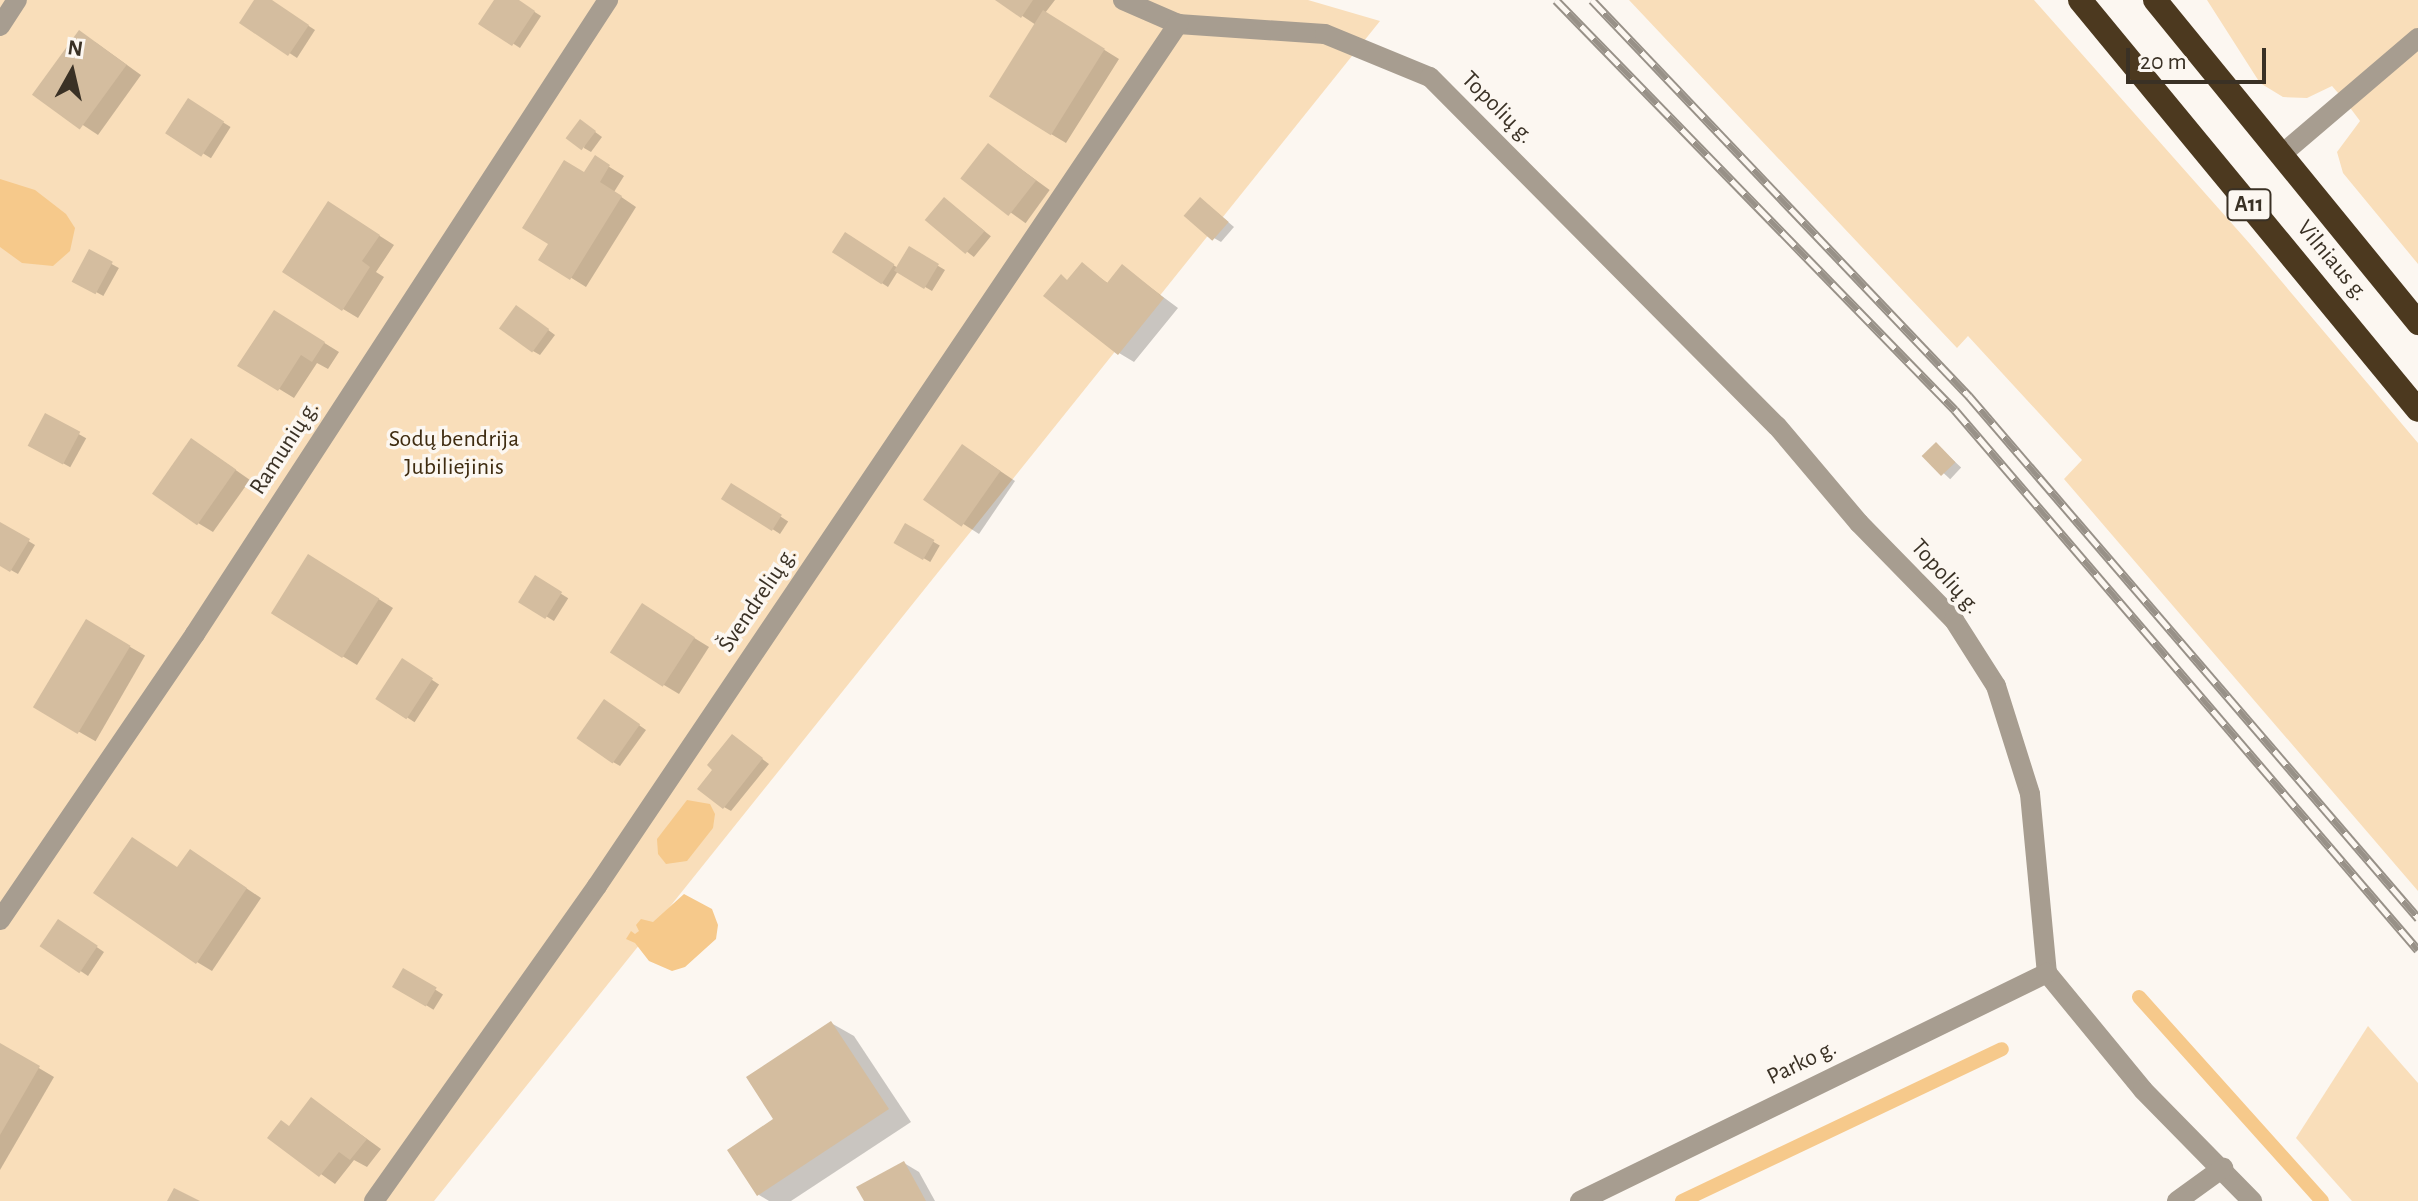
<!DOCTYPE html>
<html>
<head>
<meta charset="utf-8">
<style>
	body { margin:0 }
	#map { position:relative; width:2418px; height:1201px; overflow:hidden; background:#fcf7f1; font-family:"Alegreya Sans",sans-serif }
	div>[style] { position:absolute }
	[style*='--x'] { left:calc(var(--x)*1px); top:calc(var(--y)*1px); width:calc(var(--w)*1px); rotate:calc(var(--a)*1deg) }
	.green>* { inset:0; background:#f9deba }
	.water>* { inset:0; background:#f6c98b }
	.shadow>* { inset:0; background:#0003; transform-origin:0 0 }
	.stream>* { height:14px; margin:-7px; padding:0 7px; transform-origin:7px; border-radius:7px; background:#f6c98b }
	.building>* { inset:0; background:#d4bd9f; transform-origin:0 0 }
	.minor>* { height:20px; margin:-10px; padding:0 10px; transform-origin:10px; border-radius:10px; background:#a79d90 }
	.highway>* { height:24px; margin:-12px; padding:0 12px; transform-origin:12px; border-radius:12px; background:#4c391f }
	.rail>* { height:9px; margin-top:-4.5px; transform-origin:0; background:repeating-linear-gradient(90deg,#fcf7f1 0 18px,#989188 0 36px); box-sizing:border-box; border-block:2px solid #989188 }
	span { translate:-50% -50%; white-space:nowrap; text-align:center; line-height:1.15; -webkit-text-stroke:7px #fcf7f1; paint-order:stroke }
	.shield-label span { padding:2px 6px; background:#fcf7f1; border:2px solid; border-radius:6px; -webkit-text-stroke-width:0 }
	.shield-label { font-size:22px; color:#3a3125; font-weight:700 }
	.street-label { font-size:24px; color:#3a3125 }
	.park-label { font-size:24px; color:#3e2b10 }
	.north { position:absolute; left:32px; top:32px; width:80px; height:80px; -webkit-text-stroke:6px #fcf7f1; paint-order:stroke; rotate:8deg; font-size:22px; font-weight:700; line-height:32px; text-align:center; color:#3a3125 }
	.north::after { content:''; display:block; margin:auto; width:28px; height:36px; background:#3a3125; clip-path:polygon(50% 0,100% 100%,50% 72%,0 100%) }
	.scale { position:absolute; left:2126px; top:48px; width:140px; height:36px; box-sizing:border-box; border:4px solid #3a3125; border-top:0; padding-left:10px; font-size:24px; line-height:28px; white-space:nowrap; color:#3a3125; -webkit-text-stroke:6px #fcf7f1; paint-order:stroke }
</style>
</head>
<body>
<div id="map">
	<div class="green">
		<i style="clip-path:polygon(0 0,1308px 0,1380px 21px,434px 1201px,0 1201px)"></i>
		<i style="clip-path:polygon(1629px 0,2034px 0,2250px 244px,2418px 443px,2418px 891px,2064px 479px,2082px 460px,1968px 336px,1957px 348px)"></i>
		<i style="clip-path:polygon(2207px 0,2418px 0,2418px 264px,2343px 173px,2337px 152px,2360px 121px,2345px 101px,2332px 86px,2307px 98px,2283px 97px,2260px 83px)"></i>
		<i style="clip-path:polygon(2368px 1026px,2418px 1083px,2418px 1201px,2352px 1201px,2296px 1138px)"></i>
	</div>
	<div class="water">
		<i style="clip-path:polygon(0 179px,35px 190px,66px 214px,75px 228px,70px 251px,53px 266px,22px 263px,0 247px)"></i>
		<i style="clip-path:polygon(687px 800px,710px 804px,715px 814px,713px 828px,687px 861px,666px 864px,658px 854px,657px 839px)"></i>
		<i style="clip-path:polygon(684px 894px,712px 909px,718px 925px,716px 939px,685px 967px,672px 971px,649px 961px,635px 943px,626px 939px,631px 931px,635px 934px,639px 931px,636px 925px,641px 919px,653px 922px)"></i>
	</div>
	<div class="shadow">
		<i style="clip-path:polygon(256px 0,269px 0,315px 30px,297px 58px,242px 22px)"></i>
		<i style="clip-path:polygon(496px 0,516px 0,541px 16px,520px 48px,481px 23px)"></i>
		<i style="clip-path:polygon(998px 0,1055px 0,1045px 13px,1119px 59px,1066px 143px,1051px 134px,1036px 25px)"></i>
		<i style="clip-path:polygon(95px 42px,141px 75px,98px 135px,36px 94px)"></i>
		<i style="left:189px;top:101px;width:49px;height:37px;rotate:32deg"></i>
		<i style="clip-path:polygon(587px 126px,602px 137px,591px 152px,584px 148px)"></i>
		<i style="left:989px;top:146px;width:75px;height:41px;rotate:36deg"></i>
		<i style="clip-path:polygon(595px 158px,624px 176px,614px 192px,636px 207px,586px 287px,541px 259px)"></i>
		<i style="left:945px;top:199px;width:59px;height:27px;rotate:39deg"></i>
		<i style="clip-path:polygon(1207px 204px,1234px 227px,1221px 242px,1214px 238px)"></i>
		<i style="clip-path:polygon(344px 213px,394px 245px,376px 272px,384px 277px,358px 318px,343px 309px)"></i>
		<i style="clip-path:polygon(845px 234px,898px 268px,910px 249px,945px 270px,932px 291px,898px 271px,888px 287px,834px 252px)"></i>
		<i style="left:90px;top:252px;width:33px;height:32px;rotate:29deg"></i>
		<i style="clip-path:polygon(1082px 265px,1109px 284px,1123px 267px,1178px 308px,1134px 362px,1119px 353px,1069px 282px)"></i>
		<i style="clip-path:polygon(524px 312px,555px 335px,540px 355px,533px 351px)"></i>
		<i style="clip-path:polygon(289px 321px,339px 352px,328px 369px,317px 363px,294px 398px,240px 365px)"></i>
		<i style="left:46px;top:416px;width:46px;height:33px;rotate:29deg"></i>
		<i style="left:1937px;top:445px;width:33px;height:16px;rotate:43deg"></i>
		<i style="clip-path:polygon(207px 450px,250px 480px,213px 532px,198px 523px)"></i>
		<i style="clip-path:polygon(978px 456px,1015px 481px,979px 534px,926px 500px)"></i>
		<i style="left:732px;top:485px;width:67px;height:15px;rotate:33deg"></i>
		<i style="clip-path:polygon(0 524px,35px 545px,18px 574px,0 564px)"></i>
		<i style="left:906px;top:526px;width:39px;height:19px;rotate:30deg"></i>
		<i style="clip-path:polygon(324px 565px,393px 608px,357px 665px,273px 614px)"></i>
		<i style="left:536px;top:578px;width:38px;height:27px;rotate:32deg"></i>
		<i style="clip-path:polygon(657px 615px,709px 647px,679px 694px,664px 685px)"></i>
		<i style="left:87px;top:622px;width:67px;height:99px;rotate:30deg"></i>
		<i style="left:403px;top:661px;width:43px;height:45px;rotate:33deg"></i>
		<i style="clip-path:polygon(612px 706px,646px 730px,620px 766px,613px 762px)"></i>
		<i style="clip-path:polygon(739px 741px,769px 764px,731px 811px,724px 807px,715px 770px)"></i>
		<i style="clip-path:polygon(206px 861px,261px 898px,212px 971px,197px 962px,178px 868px)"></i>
		<i style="clip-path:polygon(66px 926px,104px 952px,88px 976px,43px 946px)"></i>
		<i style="left:404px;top:970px;width:46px;height:18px;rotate:32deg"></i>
		<i style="clip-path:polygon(831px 1023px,854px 1036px,911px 1122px,791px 1201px,769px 1201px,759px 1195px,776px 1120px)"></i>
		<i style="clip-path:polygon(0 1045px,54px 1077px,0 1170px)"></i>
		<i style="clip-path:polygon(312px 1099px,381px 1149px,367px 1167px,354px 1160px,335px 1184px,270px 1138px,290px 1128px)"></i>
		<i style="clip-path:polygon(904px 1163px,919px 1172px,935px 1201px,866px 1201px)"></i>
	</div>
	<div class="stream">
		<i style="--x:2139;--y:997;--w:274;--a:48.1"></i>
		<i style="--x:1682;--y:1201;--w:354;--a:-25.4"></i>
	</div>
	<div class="building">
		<i style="clip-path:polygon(254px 0,272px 0,309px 25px,288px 56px,239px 23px)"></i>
		<i style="clip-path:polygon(494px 0,519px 0,535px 11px,512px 46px,478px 24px)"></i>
		<i style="clip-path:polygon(995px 0,1033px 0,1021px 18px)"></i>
		<i style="left:1043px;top:10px;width:73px;height:102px;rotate:32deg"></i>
		<i style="left:79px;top:30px;width:59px;height:80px;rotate:36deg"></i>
		<i style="left:188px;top:98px;width:43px;height:42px;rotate:33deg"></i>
		<i style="left:580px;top:119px;width:20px;height:24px;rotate:37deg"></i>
		<i style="left:988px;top:143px;width:61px;height:45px;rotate:38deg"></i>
		<i style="clip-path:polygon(595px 155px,610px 165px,600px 182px,622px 196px,570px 280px,538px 260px,548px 244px,522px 228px,564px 160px,584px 172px)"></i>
		<i style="left:944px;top:197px;width:53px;height:30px;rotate:40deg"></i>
		<i style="left:1200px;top:197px;width:38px;height:25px;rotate:41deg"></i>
		<i style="clip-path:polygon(328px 201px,380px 235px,362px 261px,370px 267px,342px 311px,282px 272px)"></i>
		<i style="left:845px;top:232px;width:59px;height:24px;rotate:33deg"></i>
		<i style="left:909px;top:246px;width:35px;height:29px;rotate:31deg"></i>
		<i style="left:89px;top:249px;width:27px;height:37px;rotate:28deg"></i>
		<i style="clip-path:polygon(1082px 262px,1107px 283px,1122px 264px,1164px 298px,1118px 355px,1043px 296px,1061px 274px,1067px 280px)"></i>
		<i style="left:516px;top:305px;width:41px;height:29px;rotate:36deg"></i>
		<i style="clip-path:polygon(274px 310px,325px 342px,312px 362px,301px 355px,278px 391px,237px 366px)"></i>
		<i style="left:45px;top:413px;width:40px;height:37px;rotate:28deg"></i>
		<i style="left:191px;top:438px;width:55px;height:68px;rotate:35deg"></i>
		<i style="left:1936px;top:442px;width:28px;height:20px;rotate:46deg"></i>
		<i style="left:962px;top:444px;width:47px;height:68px;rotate:35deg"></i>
		<i style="left:731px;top:483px;width:60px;height:19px;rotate:32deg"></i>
		<i style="clip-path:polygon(0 522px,30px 539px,10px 572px,0 566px)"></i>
		<i style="left:905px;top:523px;width:34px;height:23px;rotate:30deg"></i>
		<i style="left:308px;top:554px;width:84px;height:70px;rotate:32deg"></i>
		<i style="left:535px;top:575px;width:32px;height:32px;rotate:32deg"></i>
		<i style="left:642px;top:603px;width:63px;height:59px;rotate:33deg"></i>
		<i style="left:86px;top:619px;width:52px;height:103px;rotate:31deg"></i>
		<i style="left:402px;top:658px;width:37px;height:49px;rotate:33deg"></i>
		<i style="left:604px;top:699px;width:44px;height:48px;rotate:35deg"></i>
		<i style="clip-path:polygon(732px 734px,763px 758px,723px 809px,697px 789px,712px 770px,707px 765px)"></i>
		<i style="clip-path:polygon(132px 837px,177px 867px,190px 849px,247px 888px,196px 964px,93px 893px)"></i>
		<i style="left:58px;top:919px;width:48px;height:33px;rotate:34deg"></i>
		<i style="left:403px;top:968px;width:39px;height:22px;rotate:30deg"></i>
		<i style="clip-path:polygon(831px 1021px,889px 1109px,757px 1196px,727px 1150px,773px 1119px,746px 1077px)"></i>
		<i style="clip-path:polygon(0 1043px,40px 1066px,0 1135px)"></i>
		<i style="clip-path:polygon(311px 1097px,367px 1139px,350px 1160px,339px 1152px,319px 1177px,267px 1138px,281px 1120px,289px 1126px)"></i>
		<i style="clip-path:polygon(904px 1161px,926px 1201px,864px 1201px,856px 1187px)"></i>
		<i style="clip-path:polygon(174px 1188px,200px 1201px,167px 1201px)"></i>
	</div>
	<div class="minor">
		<i style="--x:1123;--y:0;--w:60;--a:23.6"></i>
		<i style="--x:1178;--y:24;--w:147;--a:3.9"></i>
		<i style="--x:1325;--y:34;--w:113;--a:22.3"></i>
		<i style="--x:1430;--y:77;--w:492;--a:45.2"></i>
		<i style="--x:1777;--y:426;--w:127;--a:49.8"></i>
		<i style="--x:1859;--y:523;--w:136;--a:45.6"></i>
		<i style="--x:1954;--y:620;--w:78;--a:57.5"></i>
		<i style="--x:1996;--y:686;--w:113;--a:72.5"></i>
		<i style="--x:2030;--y:794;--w:180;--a:84.6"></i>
		<i style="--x:2047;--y:973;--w:151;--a:50.6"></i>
		<i style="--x:2143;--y:1090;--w:156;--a:45.5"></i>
		<i style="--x:0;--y:26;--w:31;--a:-57"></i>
		<i style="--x:2281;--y:155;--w:180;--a:-40.5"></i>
		<i style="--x:0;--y:920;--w:346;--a:-55.7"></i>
		<i style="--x:195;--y:634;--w:757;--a:-56.92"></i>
		<i style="--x:374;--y:1201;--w:386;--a:-54.7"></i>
		<i style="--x:597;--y:886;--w:1040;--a:-56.02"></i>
		<i style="--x:1580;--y:1201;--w:520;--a:-26.02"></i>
		<i style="--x:2177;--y:1201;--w:57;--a:-35.7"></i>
	</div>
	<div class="highway">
		<i style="--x:2080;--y:0;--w:531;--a:50.5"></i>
		<i style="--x:2155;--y:0;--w:417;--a:50.8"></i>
	</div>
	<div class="rail">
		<i style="--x:1556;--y:0;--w:572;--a:45.78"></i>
		<i style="--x:1955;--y:410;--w:711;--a:49.39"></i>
		<i style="--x:1592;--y:0;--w:547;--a:46.41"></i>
		<i style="--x:1969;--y:396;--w:689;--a:49.3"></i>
	</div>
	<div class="shield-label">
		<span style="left:2249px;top:205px">A11</span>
	</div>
	<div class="street-label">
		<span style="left:1497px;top:108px;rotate:45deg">Topolių g.</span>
		<span style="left:2332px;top:261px;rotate:50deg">Vilniaus g.</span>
		<span style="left:285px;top:448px;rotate:-57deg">Ramunių g.</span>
		<span style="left:1945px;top:577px;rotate:48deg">Topolių g.</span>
		<span style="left:758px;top:600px;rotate:-56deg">Švendrelių g.</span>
		<span style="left:1802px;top:1063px;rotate:-26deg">Parko g.</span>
	</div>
	<div class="park-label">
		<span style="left:454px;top:454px">Sodų bendrija<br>Jubiliejinis</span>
	</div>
	<div class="north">N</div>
	<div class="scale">20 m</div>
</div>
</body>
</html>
